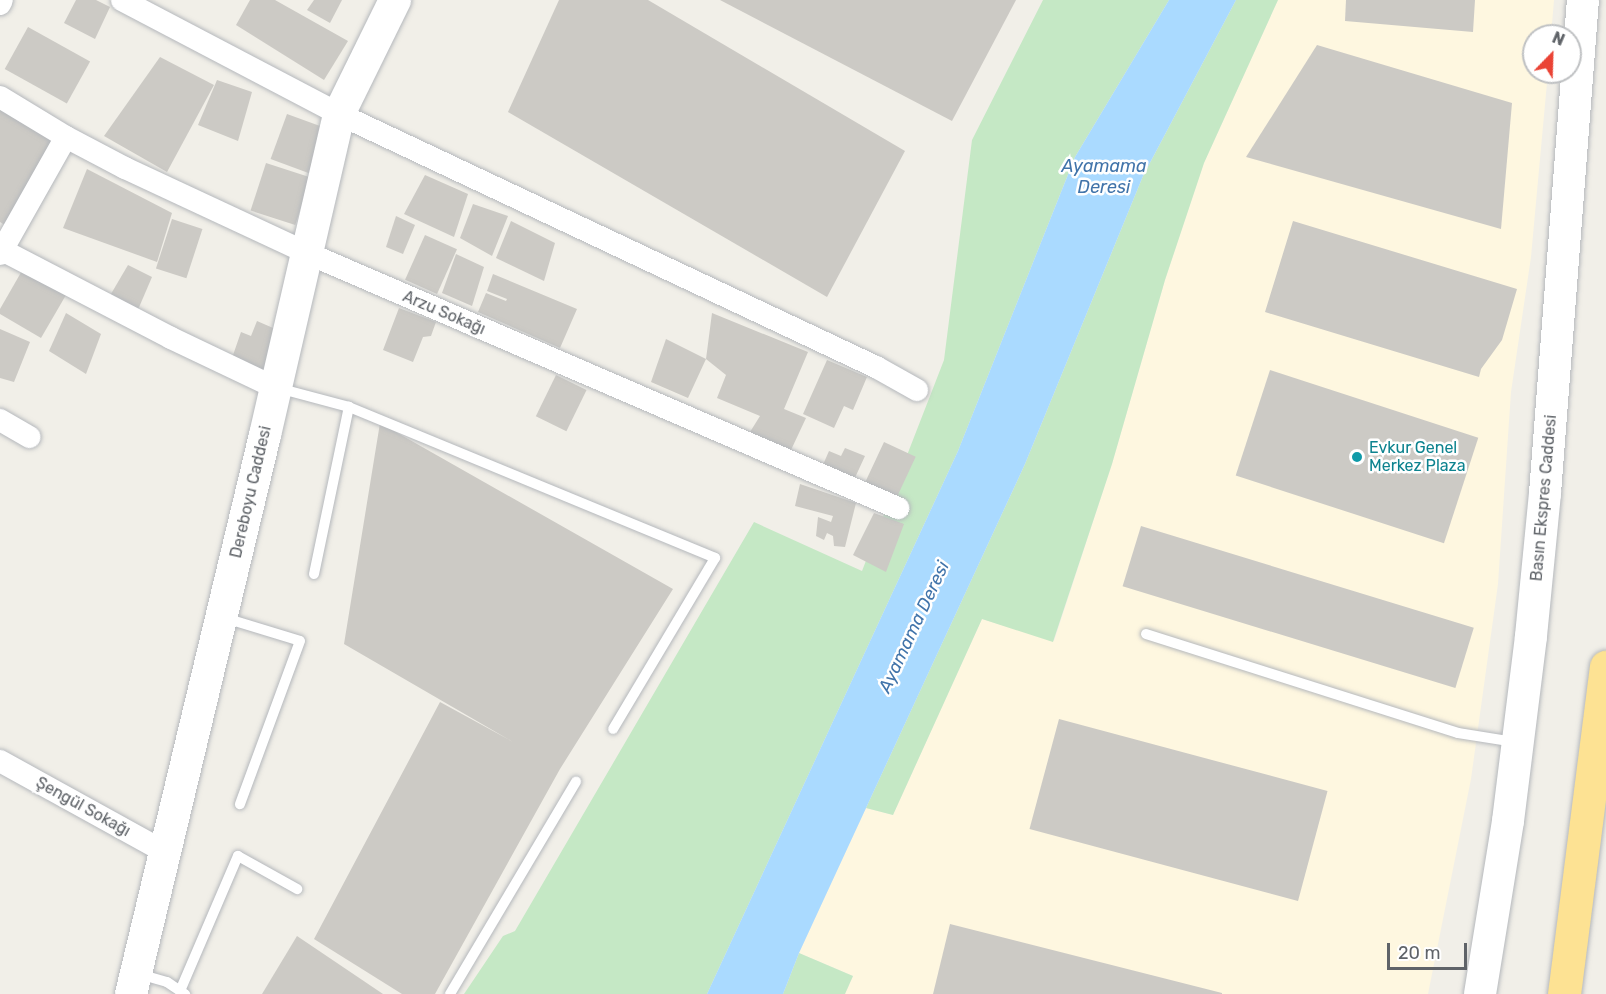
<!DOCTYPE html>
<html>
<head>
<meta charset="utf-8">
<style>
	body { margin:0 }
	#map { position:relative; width:1606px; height:994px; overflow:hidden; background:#f1efe8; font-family:Rubik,sans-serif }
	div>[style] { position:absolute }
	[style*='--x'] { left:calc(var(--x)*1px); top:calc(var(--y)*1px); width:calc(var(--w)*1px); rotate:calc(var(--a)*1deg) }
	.commercial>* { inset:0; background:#fef7e0 }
	.green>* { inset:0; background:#c5e8c5 }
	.water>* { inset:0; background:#aadaff }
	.building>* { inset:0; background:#cccac5; transform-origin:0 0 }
	.roads { filter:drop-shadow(0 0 2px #b5b8bc) drop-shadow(0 0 2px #b5b8bc) }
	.service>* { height:10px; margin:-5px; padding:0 5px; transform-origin:5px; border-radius:5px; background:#fff }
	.minor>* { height:22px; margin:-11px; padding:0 11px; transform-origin:11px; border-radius:11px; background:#fff }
	.secondary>* { height:32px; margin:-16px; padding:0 16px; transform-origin:16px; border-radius:16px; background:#fff }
	.motorway>* { height:33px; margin:-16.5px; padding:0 16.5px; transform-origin:16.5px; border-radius:16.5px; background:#fde293 }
	.dots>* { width:16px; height:16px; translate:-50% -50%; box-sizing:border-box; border:3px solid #fff; border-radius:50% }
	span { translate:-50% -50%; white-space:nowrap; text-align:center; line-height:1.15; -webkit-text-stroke:5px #fff; paint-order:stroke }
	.street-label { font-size:16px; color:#5f6368 }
	.culture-label { font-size:16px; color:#0d838f }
	.left { translate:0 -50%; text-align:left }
	.water-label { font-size:18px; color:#4174aa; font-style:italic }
	.north { position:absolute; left:1522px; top:24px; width:60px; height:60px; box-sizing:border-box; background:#fff; border:2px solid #bfc1c3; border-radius:50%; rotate:23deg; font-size:16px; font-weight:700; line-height:24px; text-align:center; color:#5f6368 }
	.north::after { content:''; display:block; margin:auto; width:21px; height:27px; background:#ea4335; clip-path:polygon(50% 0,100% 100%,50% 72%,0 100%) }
	.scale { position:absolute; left:1387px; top:943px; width:80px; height:27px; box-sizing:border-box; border:3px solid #5f6368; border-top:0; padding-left:8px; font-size:18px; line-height:21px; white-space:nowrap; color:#5f6368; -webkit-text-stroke:4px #fff; paint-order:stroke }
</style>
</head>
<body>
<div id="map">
	<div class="commercial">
		<i style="clip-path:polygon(1278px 0,1554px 0,1551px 36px,1534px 36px,1534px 72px,1548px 72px,1531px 257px,1511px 392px,1498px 584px,1471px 779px,1428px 994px,845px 994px,853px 976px,799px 953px,866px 808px,893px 815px,982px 619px,1054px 641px,1112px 464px,1165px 280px,1204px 163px)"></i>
	</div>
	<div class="green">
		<i style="clip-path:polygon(1043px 0,1169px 0,1075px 157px,958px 451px,707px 994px,464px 994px,503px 936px,515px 931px,754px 522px,862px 571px,944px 360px,972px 140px)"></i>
		<i style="clip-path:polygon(1236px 0,1278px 0,1204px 163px,1165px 280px,1112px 464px,1053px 642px,982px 619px,893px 815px,866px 808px,1025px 464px,1143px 176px)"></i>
		<i style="clip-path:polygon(799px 953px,853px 976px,845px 994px,783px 994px)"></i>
	</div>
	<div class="water">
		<i style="clip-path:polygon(1169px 0,1236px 0,1143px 176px,1025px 464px,799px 953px,783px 994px,707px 994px,958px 451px,1075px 157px)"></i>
	</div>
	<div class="building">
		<i style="clip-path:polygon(76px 0,96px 0,110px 7px,95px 39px,64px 23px)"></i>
		<i style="clip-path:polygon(250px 0,275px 0,348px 41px,324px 80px,236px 25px)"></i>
		<i style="clip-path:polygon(314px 0,342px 0,330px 23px,307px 10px)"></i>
		<i style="clip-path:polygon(559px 0,648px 0,905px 151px,827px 297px,508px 112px)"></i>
		<i style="clip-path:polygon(720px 0,1016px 0,952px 121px)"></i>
		<i style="clip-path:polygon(1346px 0,1475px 0,1473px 32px,1345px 21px)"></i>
		<i style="left:28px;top:27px;width:71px;height:48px;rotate:29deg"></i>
		<i style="clip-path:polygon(1317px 45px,1512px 103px,1501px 229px,1246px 157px)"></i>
		<i style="clip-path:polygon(160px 57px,214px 85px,167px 172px,104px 136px)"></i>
		<i style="clip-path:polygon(217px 80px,252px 92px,238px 141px,198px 125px)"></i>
		<i style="clip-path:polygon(0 106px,58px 139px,8px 227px,0 222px)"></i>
		<i style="left:287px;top:114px;width:41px;height:48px;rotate:20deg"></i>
		<i style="left:266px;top:163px;width:47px;height:50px;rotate:18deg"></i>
		<i style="clip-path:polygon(87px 169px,172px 213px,157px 262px,63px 228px)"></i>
		<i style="clip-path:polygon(425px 175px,468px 194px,454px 237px,404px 214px)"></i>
		<i style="clip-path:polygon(473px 204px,508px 216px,492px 256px,460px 238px)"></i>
		<i style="clip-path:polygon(396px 216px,415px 225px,403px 254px,386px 247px)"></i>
		<i style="left:172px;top:219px;width:32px;height:52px;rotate:18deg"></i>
		<i style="clip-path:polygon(511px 221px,555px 243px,544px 281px,496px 258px)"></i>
		<i style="clip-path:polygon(1293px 221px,1517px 289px,1502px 340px,1481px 369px,1479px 377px,1265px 312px)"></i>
		<i style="left:425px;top:235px;width:35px;height:49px;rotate:24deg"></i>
		<i style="clip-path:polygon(456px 254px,484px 267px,472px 306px,442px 293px)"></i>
		<i style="clip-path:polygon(128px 265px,152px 277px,137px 312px,108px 299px)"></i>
		<i style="clip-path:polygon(23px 269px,66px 295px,41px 338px,0 314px,0 309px)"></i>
		<i style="clip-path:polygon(493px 274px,577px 309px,560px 348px,478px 312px,486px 293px,506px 301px,507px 299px,487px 291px)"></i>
		<i style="clip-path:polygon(399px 308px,436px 322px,431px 336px,423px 337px,413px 362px,383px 350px)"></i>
		<i style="clip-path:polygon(66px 313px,101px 334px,86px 374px,49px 351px)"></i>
		<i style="clip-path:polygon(712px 313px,808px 352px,784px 409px,806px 418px,791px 450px,750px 432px,760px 416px,717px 398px,726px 375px,706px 359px)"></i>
		<i style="clip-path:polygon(257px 321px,280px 331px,267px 372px,232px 358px,241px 332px,251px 336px)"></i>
		<i style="clip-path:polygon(0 329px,30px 342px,14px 382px,0 378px)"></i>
		<i style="clip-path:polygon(666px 339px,706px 359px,688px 398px,651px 382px)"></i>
		<i style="clip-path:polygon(827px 360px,867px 377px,853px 410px,844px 406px,834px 428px,803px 414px)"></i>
		<i style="left:1270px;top:370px;width:219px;height:111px;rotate:18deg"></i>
		<i style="left:556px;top:375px;width:34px;height:46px;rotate:26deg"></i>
		<i style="clip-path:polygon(380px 423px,673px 589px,560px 769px,435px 994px,402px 994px,314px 939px,440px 702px,513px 742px,344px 644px)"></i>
		<i style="left:884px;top:442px;width:35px;height:45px;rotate:25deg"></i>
		<i style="clip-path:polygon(845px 448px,865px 456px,853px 482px,822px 467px,829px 451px,841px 456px)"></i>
		<i style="clip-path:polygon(800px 484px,856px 503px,845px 547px,834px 546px,833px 536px,827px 533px,824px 540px,816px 536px,818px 517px,831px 522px,833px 516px,795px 506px)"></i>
		<i style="clip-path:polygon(874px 513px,904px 524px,886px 572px,853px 555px)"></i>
		<i style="left:1141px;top:526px;width:348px;height:63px;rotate:17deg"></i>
		<i style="left:1059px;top:719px;width:278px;height:114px;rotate:15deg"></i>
		<i style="clip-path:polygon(950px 924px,1222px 993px,1222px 994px,933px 994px)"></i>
		<i style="clip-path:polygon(297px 936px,383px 994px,262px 994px)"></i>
	</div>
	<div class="roads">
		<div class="service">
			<i style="--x:278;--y:388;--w:73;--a:15"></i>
			<i style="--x:349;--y:407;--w:396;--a:22.4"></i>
			<i style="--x:715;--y:558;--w:199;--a:120.8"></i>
			<i style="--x:314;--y:574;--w:171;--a:-78.2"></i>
			<i style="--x:225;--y:618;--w:78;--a:17"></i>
			<i style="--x:300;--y:641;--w:174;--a:110.2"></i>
			<i style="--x:1146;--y:634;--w:327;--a:17.6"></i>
			<i style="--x:1458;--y:733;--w:58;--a:9"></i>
			<i style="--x:139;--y:974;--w:29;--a:16"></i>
			<i style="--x:167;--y:982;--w:22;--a:34"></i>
			<i style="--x:180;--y:991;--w:147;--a:-66.8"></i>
			<i style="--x:238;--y:856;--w:68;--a:29.2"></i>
			<i style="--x:450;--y:994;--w:247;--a:-59.3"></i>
		</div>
		<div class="minor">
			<i style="--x:122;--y:0;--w:245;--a:27.7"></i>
			<i style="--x:339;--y:114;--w:594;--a:25.23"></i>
			<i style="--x:876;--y:367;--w:47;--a:29.3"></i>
			<i style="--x:0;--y:4;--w:4;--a:-63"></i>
			<i style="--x:0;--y:97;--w:77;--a:31.2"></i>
			<i style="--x:66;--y:137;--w:67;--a:27.7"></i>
			<i style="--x:125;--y:168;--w:201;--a:25"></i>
			<i style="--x:307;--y:253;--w:644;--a:23.34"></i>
			<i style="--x:0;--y:249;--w:193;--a:27.5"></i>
			<i style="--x:171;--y:338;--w:116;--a:25.5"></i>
			<i style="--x:0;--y:254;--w:134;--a:-60.6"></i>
			<i style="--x:0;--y:420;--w:34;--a:30"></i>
			<i style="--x:0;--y:761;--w:188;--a:28.9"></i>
		</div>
		<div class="secondary">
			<i style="--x:131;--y:994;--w:575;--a:-76.52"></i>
			<i style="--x:265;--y:435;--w:329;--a:-77"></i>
			<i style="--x:339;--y:114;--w:127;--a:-63.8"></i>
			<i style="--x:1480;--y:994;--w:175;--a:-80.8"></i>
			<i style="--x:1508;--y:821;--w:186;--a:-82.9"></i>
			<i style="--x:1531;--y:636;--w:144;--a:-84.4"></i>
			<i style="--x:1545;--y:493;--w:494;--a:-85.6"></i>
		</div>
		<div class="motorway">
			<i style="--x:1564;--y:994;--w:330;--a:-82.7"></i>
		</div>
	</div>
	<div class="dots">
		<i style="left:1357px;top:457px;background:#0f9aa8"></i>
	</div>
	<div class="street-label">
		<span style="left:444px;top:313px;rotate:23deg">Arzu Sokağı</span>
		<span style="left:251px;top:492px;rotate:-77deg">Dereboyu Caddesi</span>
		<span style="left:1544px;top:498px;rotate:-85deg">Basın Ekspres Caddesi</span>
		<span style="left:83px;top:807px;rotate:29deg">Şengül Sokağı</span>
	</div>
	<div class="culture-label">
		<span class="left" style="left:1369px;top:457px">Evkur Genel<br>Merkez Plaza</span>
	</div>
	<div class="water-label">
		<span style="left:1104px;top:177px">Ayamama<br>Deresi</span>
		<span style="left:914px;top:627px;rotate:-65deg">Ayamama Deresi</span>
	</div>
	<div class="north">N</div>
	<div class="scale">20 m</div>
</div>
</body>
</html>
